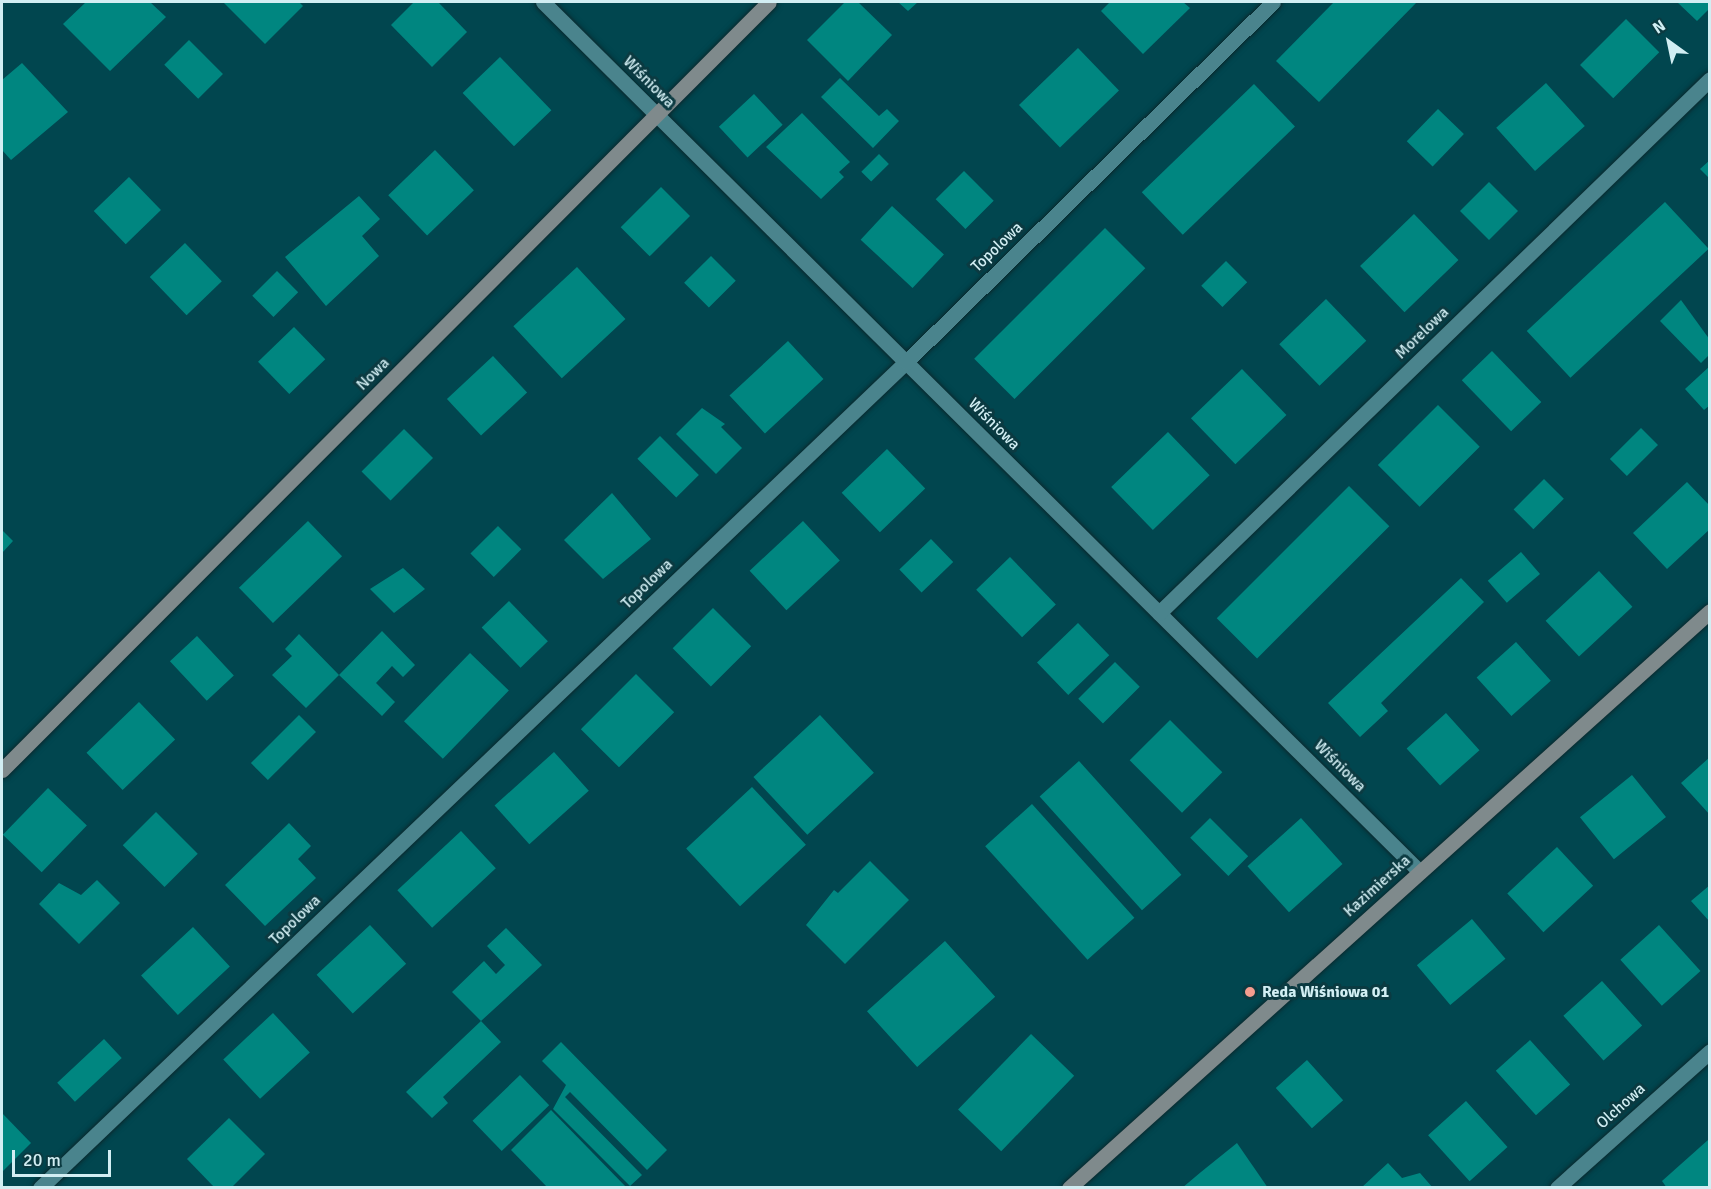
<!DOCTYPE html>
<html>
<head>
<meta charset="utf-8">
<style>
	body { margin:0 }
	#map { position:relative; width:1711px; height:1189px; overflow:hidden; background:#01464f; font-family:Signika,sans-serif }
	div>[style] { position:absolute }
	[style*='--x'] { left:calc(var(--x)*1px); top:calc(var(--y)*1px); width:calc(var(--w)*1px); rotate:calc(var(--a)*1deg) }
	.building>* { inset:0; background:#008680; transform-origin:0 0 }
	.roads { filter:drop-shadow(0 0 2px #0a292e) drop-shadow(0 0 2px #0a292e) }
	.street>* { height:15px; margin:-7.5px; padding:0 7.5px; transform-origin:7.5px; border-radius:7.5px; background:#4a848d }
	.secondary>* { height:15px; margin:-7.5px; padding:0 7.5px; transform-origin:7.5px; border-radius:7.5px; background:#7f8a8c }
	.dots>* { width:16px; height:16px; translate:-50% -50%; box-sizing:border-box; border:3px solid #0b3a41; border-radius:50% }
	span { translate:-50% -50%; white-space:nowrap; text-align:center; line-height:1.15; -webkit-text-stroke:6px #0b3a41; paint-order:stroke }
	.street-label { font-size:16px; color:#d2eef3 }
	.poi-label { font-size:16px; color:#d2eef3; font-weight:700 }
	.left { translate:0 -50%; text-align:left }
	.frame { position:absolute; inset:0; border:3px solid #d2eef3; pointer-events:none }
	.north { position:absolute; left:1639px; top:12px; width:60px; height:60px; -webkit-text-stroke:4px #0b3a41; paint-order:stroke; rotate:327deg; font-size:16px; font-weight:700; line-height:24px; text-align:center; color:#d2eef3 }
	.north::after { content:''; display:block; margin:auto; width:21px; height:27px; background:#d2eef3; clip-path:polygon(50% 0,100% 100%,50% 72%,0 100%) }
	.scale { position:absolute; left:12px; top:1150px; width:99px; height:27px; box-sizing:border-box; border:3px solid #d2eef3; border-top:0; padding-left:8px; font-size:18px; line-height:21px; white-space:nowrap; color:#d2eef3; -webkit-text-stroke:4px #0b3a41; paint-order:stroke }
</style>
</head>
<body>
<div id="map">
	<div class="building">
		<i style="clip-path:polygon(86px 2px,150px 2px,166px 17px,110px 71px,63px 24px)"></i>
		<i style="clip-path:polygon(223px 2px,299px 2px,303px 6px,265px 44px)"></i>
		<i style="clip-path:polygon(414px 2px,438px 2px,467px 32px,432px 67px,391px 25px)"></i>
		<i style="clip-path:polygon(845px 2px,858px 2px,892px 35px,848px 81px,807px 40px)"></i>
		<i style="clip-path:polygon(898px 2px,918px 2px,908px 11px)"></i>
		<i style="clip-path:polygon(1110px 2px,1183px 2px,1190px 8px,1143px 54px,1101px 11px)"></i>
		<i style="clip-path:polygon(1334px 2px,1417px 2px,1319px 102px,1276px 61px)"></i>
		<i style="clip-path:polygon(1677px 2px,1710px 2px,1710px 8px,1697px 21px)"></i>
		<i style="left:1626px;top:19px;width:47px;height:65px;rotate:45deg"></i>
		<i style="left:189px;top:40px;width:48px;height:35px;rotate:45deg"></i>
		<i style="left:1078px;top:48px;width:59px;height:82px;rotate:46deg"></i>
		<i style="left:500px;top:57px;width:74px;height:52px;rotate:46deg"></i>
		<i style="clip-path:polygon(22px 63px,68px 112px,11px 160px,2px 150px,2px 80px)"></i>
		<i style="clip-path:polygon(840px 78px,879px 116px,887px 109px,899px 121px,873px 148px,821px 97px)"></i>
		<i style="left:1546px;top:83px;width:58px;height:67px;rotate:48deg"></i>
		<i style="left:1254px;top:84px;width:59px;height:156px;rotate:46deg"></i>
		<i style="left:754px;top:94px;width:42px;height:48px;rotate:47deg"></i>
		<i style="left:1438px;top:109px;width:36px;height:45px;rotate:44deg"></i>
		<i style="clip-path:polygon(802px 113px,850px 162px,839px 172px,844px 177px,821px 199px,766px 147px)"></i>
		<i style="left:435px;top:150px;width:56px;height:65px;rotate:46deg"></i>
		<i style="left:879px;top:154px;width:14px;height:25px;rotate:45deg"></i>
		<i style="clip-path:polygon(1710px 160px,1710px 179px,1700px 169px)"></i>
		<i style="left:964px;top:171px;width:42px;height:40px;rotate:45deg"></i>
		<i style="left:129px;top:177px;width:46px;height:49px;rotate:46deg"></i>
		<i style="left:1489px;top:182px;width:41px;height:41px;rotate:45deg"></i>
		<i style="left:661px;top:187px;width:41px;height:57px;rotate:45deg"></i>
		<i style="clip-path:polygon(359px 196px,380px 219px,362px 236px,379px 256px,326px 306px,285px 257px)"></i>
		<i style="left:1665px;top:202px;width:64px;height:189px;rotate:47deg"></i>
		<i style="left:892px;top:206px;width:71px;height:46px;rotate:43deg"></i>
		<i style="left:1414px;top:214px;width:64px;height:75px;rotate:46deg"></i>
		<i style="left:1105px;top:228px;width:57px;height:185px;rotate:45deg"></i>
		<i style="left:185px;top:243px;width:53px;height:49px;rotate:46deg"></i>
		<i style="left:711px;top:256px;width:35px;height:38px;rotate:45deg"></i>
		<i style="left:1226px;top:261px;width:30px;height:35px;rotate:45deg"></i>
		<i style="left:577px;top:267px;width:71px;height:87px;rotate:47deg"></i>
		<i style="left:277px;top:271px;width:30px;height:35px;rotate:45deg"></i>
		<i style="left:1326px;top:299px;width:58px;height:65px;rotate:46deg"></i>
		<i style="clip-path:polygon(1681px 300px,1710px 340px,1710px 354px,1701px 363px,1660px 321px)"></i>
		<i style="left:294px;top:327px;width:45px;height:50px;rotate:46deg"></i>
		<i style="left:788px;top:341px;width:52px;height:80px;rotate:47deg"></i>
		<i style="left:1492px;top:351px;width:71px;height:42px;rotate:46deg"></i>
		<i style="left:493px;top:356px;width:50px;height:63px;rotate:47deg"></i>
		<i style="clip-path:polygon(1710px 366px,1710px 405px,1704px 410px,1685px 389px)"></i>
		<i style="left:1242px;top:369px;width:64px;height:71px;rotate:46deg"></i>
		<i style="left:1438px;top:405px;width:59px;height:85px;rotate:45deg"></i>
		<i style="clip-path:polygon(702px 408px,725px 424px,721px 427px,742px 448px,716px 474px,676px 434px)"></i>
		<i style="left:1641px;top:428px;width:24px;height:44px;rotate:45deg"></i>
		<i style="left:404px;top:429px;width:41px;height:60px;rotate:45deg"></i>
		<i style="left:1168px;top:432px;width:60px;height:79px;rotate:46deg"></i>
		<i style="left:660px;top:436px;width:55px;height:32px;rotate:45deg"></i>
		<i style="left:887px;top:449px;width:55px;height:63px;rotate:46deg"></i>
		<i style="left:1544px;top:479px;width:28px;height:43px;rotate:45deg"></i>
		<i style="clip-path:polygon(1687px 482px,1710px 506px,1710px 529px,1667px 569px,1633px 533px)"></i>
		<i style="left:1349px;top:486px;width:57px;height:187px;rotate:45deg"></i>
		<i style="clip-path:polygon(612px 493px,651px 539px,603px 579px,564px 540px)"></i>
		<i style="left:308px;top:521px;width:49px;height:96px;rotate:46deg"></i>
		<i style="left:803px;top:521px;width:54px;height:73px;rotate:47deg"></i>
		<i style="left:498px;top:526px;width:33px;height:39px;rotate:45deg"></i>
		<i style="clip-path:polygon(2px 530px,13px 541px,2px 553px)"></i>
		<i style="left:931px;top:539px;width:32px;height:44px;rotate:46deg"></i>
		<i style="left:1521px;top:552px;width:29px;height:44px;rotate:49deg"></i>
		<i style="left:1010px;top:557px;width:66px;height:47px;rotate:46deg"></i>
		<i style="clip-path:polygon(403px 568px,425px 589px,394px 613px,370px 589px)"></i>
		<i style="left:1599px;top:571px;width:49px;height:73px;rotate:47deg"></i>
		<i style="clip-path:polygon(1461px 578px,1484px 602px,1381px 703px,1388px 711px,1360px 737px,1328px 703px)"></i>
		<i style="left:509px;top:601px;width:56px;height:38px;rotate:46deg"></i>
		<i style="left:713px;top:608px;width:54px;height:57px;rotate:45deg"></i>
		<i style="left:1078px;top:623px;width:45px;height:57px;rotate:46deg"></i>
		<i style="clip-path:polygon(382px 631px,415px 665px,403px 677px,392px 666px,376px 683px,395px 702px,382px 716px,339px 675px)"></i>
		<i style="clip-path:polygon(299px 634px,339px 675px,306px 708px,272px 675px,292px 656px,285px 649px)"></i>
		<i style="left:197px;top:636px;width:54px;height:37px;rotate:47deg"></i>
		<i style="left:1516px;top:642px;width:52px;height:53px;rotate:48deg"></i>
		<i style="left:470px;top:653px;width:54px;height:95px;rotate:44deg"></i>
		<i style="left:1115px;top:662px;width:35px;height:52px;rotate:45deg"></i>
		<i style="left:636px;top:674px;width:54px;height:78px;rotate:45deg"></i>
		<i style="left:139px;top:702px;width:52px;height:73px;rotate:46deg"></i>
		<i style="left:1446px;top:713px;width:50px;height:53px;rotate:48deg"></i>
		<i style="left:299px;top:715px;width:24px;height:68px;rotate:45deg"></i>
		<i style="left:820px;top:715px;width:79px;height:91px;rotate:47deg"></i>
		<i style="left:1170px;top:720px;width:74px;height:57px;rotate:45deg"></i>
		<i style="left:554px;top:752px;width:52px;height:80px;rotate:48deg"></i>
		<i style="clip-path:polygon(1710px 757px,1710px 815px,1681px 783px)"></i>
		<i style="left:1079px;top:761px;width:153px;height:53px;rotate:48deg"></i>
		<i style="left:1632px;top:775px;width:54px;height:67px;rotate:51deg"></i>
		<i style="left:752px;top:787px;width:79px;height:90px;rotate:47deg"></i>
		<i style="left:48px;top:788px;width:54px;height:65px;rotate:44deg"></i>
		<i style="left:1032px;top:804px;width:153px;height:63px;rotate:48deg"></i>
		<i style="left:156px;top:812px;width:59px;height:47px;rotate:45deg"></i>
		<i style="left:1210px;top:818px;width:54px;height:28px;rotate:45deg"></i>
		<i style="left:1301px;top:818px;width:62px;height:72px;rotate:48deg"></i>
		<i style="clip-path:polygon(289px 823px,311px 846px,298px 859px,316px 878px,265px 926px,225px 885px)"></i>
		<i style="left:461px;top:831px;width:51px;height:87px;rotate:47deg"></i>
		<i style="left:1557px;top:847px;width:53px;height:68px;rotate:47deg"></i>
		<i style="clip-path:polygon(870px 861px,909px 900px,845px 964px,806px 925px,834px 890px,838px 893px)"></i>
		<i style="clip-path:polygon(97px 880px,120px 903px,79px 944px,39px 904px,59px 883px,81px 895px)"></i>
		<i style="clip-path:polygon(1710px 885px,1710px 922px,1691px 901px)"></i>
		<i style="left:1472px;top:919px;width:52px;height:72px;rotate:50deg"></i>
		<i style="left:370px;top:925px;width:53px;height:73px;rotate:47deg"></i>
		<i style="left:1659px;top:925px;width:62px;height:52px;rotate:48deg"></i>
		<i style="left:193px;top:927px;width:54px;height:71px;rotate:47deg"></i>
		<i style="clip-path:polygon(506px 928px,542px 965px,481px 1021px,452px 992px,484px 961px,496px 974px,505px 965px,487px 946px)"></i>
		<i style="left:945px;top:941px;width:75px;height:105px;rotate:48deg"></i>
		<i style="left:1602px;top:981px;width:60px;height:52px;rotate:48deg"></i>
		<i style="left:273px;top:1013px;width:54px;height:68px;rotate:47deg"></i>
		<i style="clip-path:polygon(481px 1021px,501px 1042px,443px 1097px,448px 1103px,432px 1118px,406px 1092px)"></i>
		<i style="left:1031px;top:1034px;width:60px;height:105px;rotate:44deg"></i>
		<i style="left:104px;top:1039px;width:26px;height:64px;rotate:47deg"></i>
		<i style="left:1530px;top:1040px;width:60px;height:46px;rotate:48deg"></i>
		<i style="clip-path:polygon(561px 1042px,667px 1150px,647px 1170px,570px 1092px,565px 1097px,642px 1175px,630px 1186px,553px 1109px,566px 1085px,542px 1061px)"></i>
		<i style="left:1307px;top:1060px;width:54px;height:42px;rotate:48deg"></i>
		<i style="left:520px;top:1075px;width:42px;height:66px;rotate:46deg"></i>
		<i style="left:1466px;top:1101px;width:62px;height:51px;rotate:48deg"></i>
		<i style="clip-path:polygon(551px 1110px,627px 1188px,548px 1188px,511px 1150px)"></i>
		<i style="clip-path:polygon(2px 1113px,31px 1143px,2px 1172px)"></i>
		<i style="clip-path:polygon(229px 1118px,265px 1154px,231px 1188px,215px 1188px,187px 1159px)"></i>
		<i style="clip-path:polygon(1708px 1140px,1710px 1188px,1667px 1188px,1662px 1181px)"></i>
		<i style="clip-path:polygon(1237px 1143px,1268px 1188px,1182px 1188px,1201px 1172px)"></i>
		<i style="clip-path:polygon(1388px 1163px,1402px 1178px,1420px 1173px,1433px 1188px,1361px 1188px)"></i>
	</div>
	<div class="roads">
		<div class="street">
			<i style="--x:543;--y:2;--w:1235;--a:44.77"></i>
			<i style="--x:1159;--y:613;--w:767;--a:-44.1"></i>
			<i style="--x:40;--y:1188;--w:1197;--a:-43.65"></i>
			<i style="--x:906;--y:362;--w:514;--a:-44.45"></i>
			<i style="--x:1557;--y:1188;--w:205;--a:-41.8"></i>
		</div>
		<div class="secondary">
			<i style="--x:2;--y:770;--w:1085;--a:-45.04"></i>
			<i style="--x:1069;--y:1188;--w:862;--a:-41.99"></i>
		</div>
	</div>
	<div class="dots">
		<i style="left:1250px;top:992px;background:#f59d8f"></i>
	</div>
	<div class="street-label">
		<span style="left:649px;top:82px;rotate:45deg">Wiśniowa</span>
		<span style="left:997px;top:247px;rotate:-44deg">Topolowa</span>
		<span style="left:1422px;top:333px;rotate:-44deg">Morelowa</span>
		<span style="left:373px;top:374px;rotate:-45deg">Nowa</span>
		<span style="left:994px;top:424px;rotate:45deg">Wiśniowa</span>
		<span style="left:647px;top:584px;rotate:-44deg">Topolowa</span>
		<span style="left:1340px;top:766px;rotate:45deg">Wiśniowa</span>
		<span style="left:1377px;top:886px;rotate:-42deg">Kazimierska</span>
		<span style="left:295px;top:920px;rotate:-44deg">Topolowa</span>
		<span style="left:1621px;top:1106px;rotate:-42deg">Olchowa</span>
	</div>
	<div class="poi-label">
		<span class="left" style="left:1262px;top:992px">Reda Wiśniowa 01</span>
	</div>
	<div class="frame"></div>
	<div class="north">N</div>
	<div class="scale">20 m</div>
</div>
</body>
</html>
